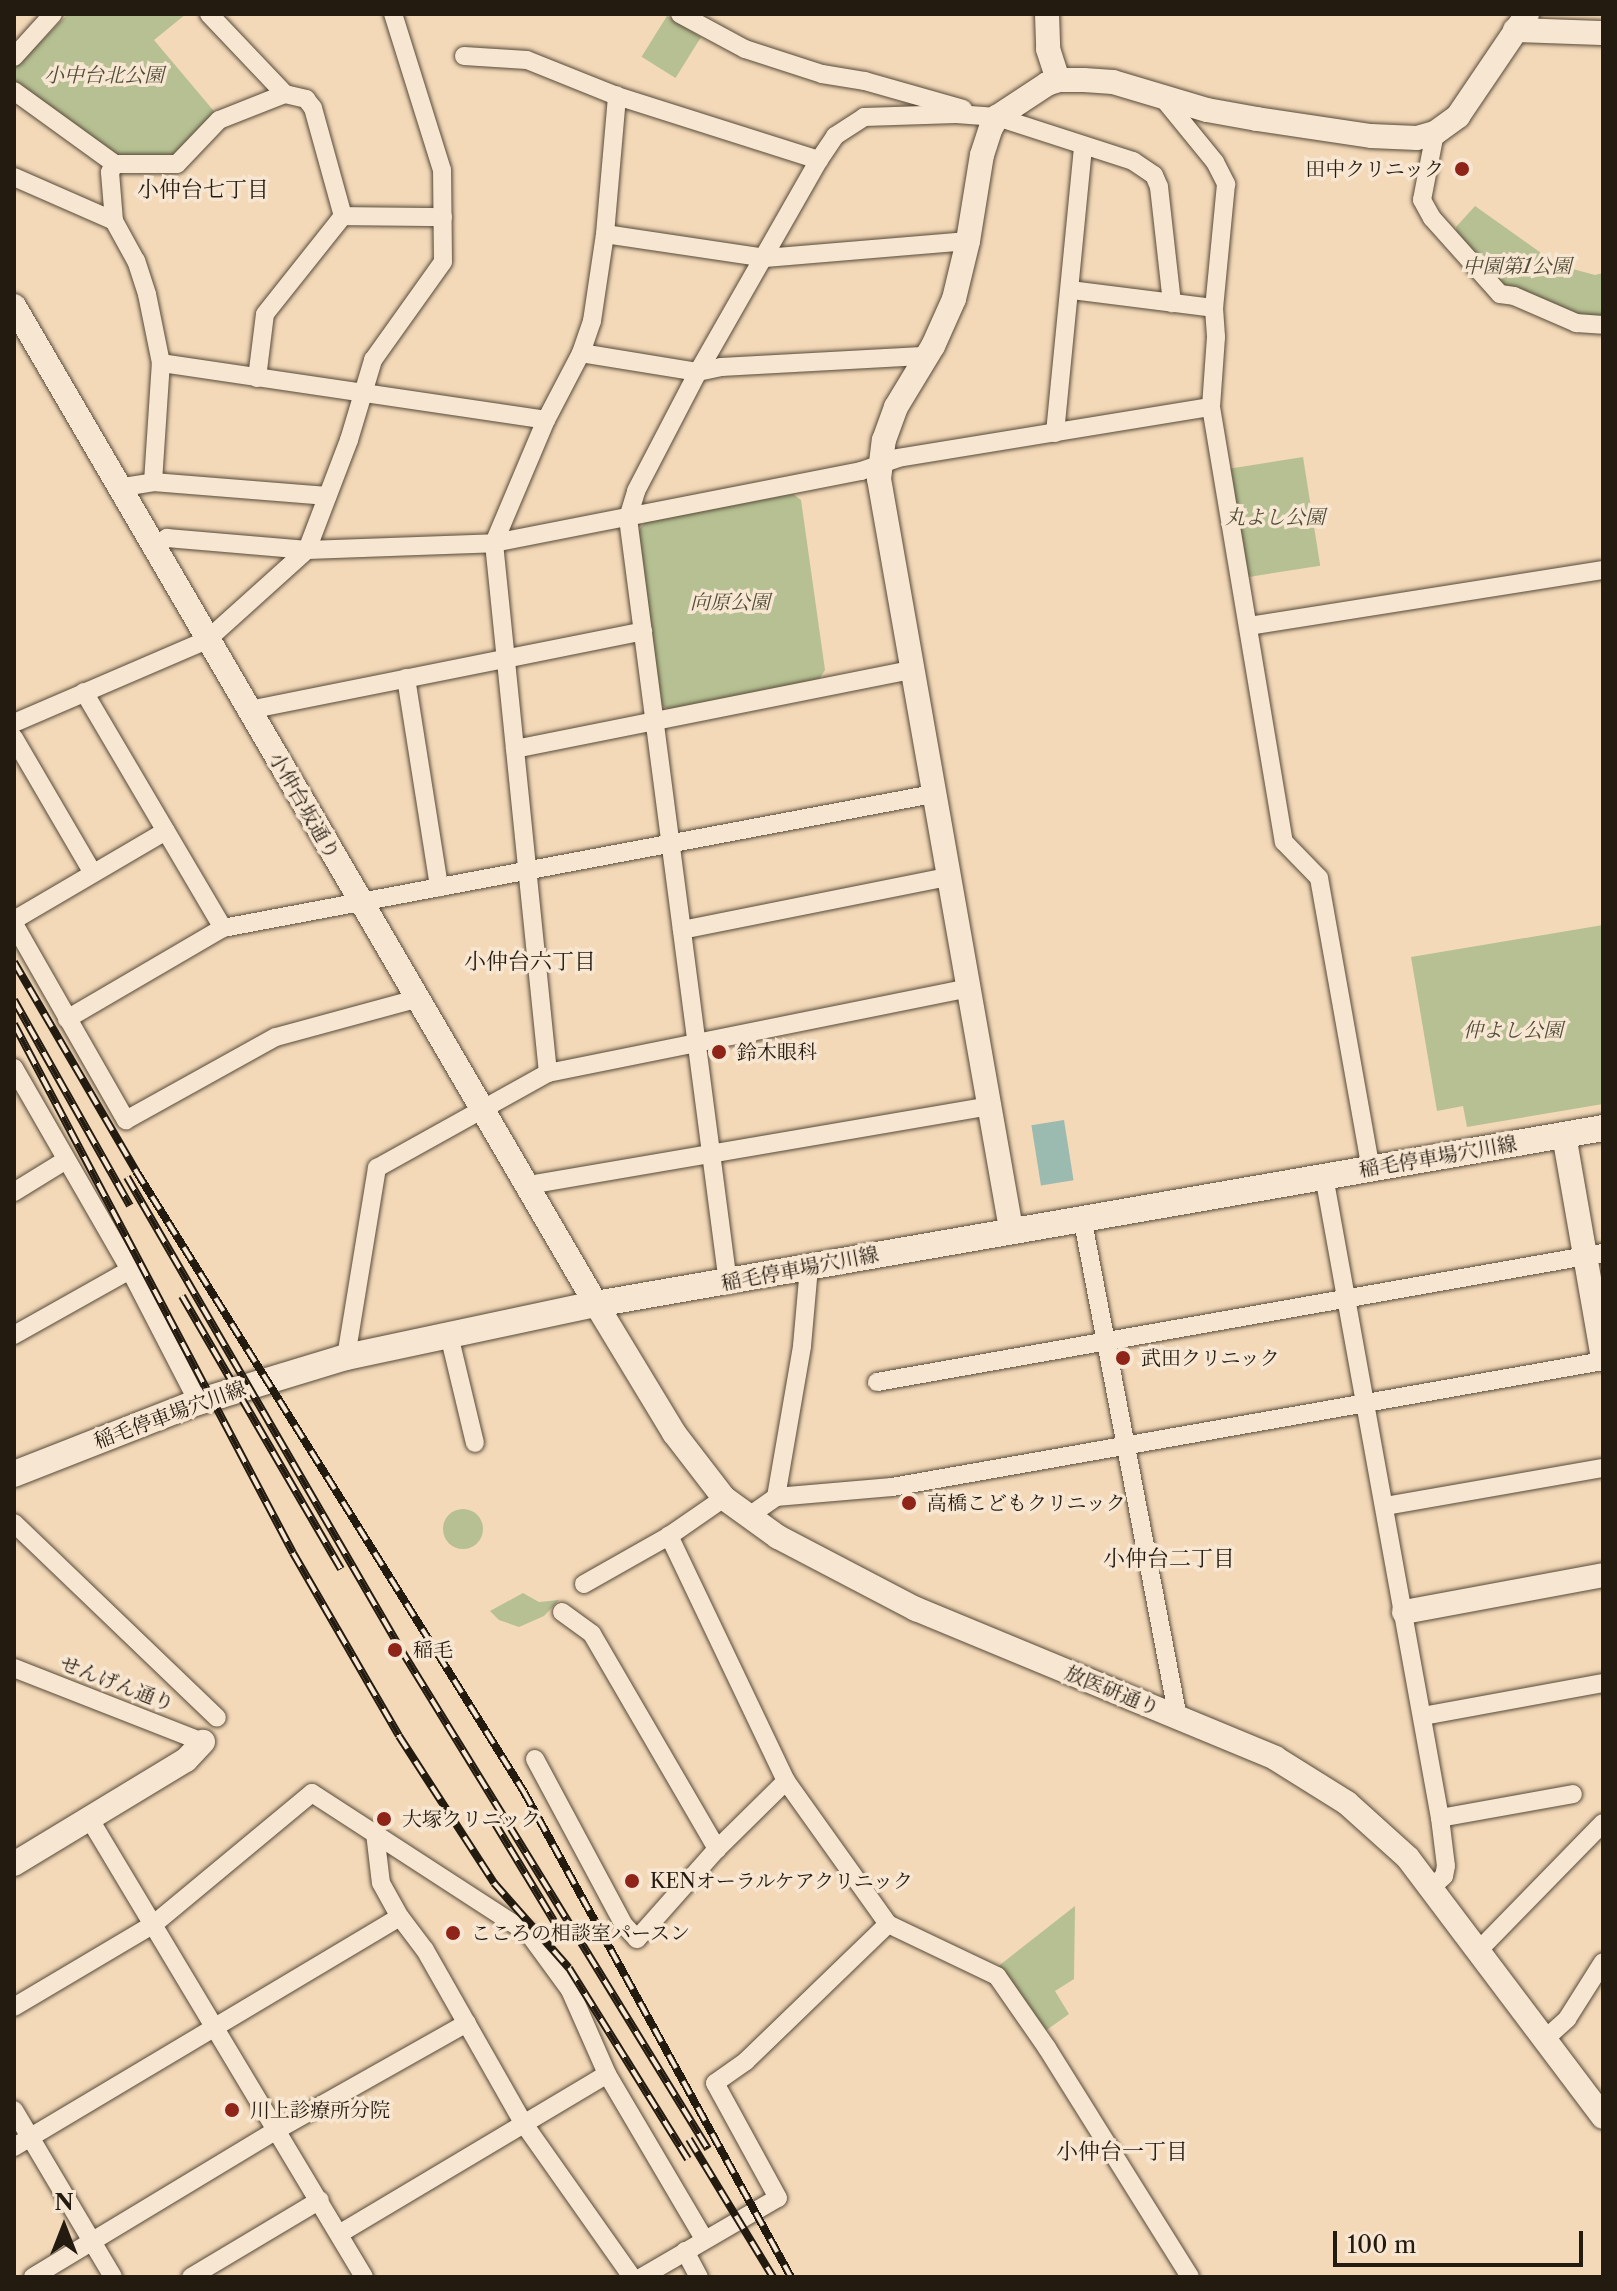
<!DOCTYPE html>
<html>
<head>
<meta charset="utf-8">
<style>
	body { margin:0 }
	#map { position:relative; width:1617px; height:2291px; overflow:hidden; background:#f3d9b8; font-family:"Libre Caslon Text","Noto Serif JP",serif }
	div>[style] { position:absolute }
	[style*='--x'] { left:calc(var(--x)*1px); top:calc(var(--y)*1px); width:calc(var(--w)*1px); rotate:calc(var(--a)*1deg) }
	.green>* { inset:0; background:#b6c092; transform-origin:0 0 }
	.round { border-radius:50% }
	.water>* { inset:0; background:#9bbab0; transform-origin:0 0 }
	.roads { filter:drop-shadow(0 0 2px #574a3a) drop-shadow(0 0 2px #574a3a) }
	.minor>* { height:18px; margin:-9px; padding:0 9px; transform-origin:9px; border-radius:9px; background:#f7e6d1 }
	.tertiary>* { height:24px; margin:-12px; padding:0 12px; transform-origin:12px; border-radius:12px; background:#f7e6d1 }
	.secondary>* { height:26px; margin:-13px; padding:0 13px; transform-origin:13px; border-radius:13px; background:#f7e6d1 }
	.rail>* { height:8px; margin-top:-4px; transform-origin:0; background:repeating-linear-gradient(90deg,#f7e6d1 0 15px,#231a10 0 30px); box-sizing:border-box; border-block:2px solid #231a10 }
	.dots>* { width:22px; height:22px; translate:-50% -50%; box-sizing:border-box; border:4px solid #f7e6d1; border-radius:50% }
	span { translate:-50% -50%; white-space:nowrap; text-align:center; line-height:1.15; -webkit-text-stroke:7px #f7e6d1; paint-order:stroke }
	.park-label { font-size:20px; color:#4f4c37; font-style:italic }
	.poi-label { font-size:20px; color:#231a10 }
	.right { translate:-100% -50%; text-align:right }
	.left { translate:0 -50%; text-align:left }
	.street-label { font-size:20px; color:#231a10 }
	.neighbourhood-label { font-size:22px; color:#231a10 }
	.frame { position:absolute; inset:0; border:16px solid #231a10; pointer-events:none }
	.north { position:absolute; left:24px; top:2187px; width:80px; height:80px; -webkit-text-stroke:6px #f7e6d1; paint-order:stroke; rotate:0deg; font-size:22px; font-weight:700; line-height:32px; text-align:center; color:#231a10 }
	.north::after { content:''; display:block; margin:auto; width:28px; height:36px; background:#231a10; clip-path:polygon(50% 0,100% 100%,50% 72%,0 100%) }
	.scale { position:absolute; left:1333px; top:2231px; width:250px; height:36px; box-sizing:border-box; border:4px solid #231a10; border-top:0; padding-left:10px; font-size:24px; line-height:28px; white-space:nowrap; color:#231a10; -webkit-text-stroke:6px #f7e6d1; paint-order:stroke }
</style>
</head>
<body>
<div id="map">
	<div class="green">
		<i style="clip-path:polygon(68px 14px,186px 14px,154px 40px,218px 116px,175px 160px,119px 160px,14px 87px,14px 69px)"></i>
		<i style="left:667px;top:16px;width:40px;height:48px;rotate:32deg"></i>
		<i style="clip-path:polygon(1475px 206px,1558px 265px,1595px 275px,1603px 273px,1603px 319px,1579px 318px,1506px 289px,1458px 241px,1456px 227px)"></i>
		<i style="left:1303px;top:457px;width:110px;height:75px;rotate:81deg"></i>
		<i style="clip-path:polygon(793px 494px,801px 500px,825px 670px,818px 681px,669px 710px,658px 703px,637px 533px,645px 522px)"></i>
		<i style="clip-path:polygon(1603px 925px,1603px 1104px,1467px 1127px,1463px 1106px,1437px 1111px,1411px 957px)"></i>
		<i class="round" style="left:443px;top:1509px;width:40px;height:40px"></i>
		<i style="clip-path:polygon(523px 1593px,539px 1602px,559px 1600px,544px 1616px,519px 1627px,499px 1620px,490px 1611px)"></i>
		<i style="clip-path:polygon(1075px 1906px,1074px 1979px,1055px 1991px,1069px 2014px,1041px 2034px,996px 1968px)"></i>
	</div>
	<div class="water">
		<i style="left:1064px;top:1120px;width:61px;height:33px;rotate:81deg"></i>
	</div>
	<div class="roads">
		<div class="minor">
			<i style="--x:209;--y:14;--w:110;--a:46.5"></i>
			<i style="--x:285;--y:94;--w:22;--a:13"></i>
			<i style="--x:306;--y:99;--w:11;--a:52"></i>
			<i style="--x:313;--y:108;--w:112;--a:74.5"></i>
			<i style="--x:343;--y:216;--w:100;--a:0.6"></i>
			<i style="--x:680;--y:14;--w:74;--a:28.3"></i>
			<i style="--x:745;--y:49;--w:81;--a:18"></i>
			<i style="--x:822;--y:74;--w:44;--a:9.2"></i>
			<i style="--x:865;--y:81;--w:102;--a:15.9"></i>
			<i style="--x:464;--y:56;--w:63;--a:3.6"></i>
			<i style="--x:527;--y:60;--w:97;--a:21.8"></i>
			<i style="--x:617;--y:96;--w:212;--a:17.6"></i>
			<i style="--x:14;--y:57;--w:58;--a:-47.8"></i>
			<i style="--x:14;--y:91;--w:125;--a:35.9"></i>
			<i style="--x:1162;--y:97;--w:84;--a:50.8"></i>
			<i style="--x:1215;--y:162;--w:25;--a:63"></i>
			<i style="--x:1226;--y:184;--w:125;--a:95.5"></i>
			<i style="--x:1214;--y:308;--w:29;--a:86"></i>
			<i style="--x:1216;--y:337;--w:70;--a:94.1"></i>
			<i style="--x:1211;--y:407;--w:441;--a:80.5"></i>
			<i style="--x:1284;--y:842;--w:50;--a:45.8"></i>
			<i style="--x:1319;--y:878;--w:296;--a:79.9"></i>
			<i style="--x:1435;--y:133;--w:68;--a:101"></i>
			<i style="--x:1422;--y:200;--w:21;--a:61"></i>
			<i style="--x:1432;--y:218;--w:102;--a:48.2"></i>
			<i style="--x:1500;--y:294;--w:14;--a:8"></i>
			<i style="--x:1514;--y:296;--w:68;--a:23.5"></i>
			<i style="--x:1576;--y:323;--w:27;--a:4"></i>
			<i style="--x:14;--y:177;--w:109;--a:23.7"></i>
			<i style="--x:605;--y:234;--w:162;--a:8.5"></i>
			<i style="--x:765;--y:258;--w:204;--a:-4.8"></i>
			<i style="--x:1071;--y:290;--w:144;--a:7.2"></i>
			<i style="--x:581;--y:353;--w:119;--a:9.2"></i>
			<i style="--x:698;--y:372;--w:24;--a:-12"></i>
			<i style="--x:721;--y:367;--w:206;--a:-3.1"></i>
			<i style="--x:161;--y:363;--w:389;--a:8.4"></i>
			<i style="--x:257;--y:378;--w:64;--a:-82.9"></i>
			<i style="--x:265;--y:314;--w:125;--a:-51.5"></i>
			<i style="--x:1055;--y:433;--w:288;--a:-84.4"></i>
			<i style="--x:153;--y:482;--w:175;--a:4.6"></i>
			<i style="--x:117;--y:488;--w:36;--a:-9"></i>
			<i style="--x:153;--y:482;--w:119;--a:-86.2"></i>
			<i style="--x:161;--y:363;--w:70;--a:-101.5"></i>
			<i style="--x:147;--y:294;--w:35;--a:-108"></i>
			<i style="--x:136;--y:261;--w:46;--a:-118.8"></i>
			<i style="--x:114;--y:221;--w:49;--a:-94.7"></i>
			<i style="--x:110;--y:172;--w:9;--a:-58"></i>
			<i style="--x:115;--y:164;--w:62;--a:0"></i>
			<i style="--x:177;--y:164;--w:61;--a:-46.3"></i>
			<i style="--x:219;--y:120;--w:71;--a:-21.5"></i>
			<i style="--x:153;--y:547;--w:17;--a:-33"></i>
			<i style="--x:167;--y:538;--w:141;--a:4.9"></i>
			<i style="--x:307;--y:550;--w:187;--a:-2.1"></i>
			<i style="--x:494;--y:543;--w:374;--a:-11.1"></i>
			<i style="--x:861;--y:471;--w:39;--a:-19"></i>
			<i style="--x:898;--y:458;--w:317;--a:-9.3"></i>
			<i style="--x:1249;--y:626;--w:358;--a:-9"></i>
			<i style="--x:406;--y:678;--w:212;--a:81"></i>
			<i style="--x:84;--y:692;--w:274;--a:59.5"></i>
			<i style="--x:249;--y:710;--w:402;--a:-11.3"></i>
			<i style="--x:14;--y:723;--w:210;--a:-23.3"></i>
			<i style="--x:207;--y:640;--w:135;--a:-42"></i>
			<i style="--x:307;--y:550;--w:118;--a:-69.1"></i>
			<i style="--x:349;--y:440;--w:84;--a:-73.3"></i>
			<i style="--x:373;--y:360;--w:120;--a:-54.5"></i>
			<i style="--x:443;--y:262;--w:92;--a:-90.6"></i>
			<i style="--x:442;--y:170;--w:164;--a:-107.4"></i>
			<i style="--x:14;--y:738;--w:156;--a:59.7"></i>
			<i style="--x:515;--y:749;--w:404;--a:-11.3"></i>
			<i style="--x:14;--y:920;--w:176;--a:-30.4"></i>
			<i style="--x:14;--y:924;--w:226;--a:60.3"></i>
			<i style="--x:126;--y:1120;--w:171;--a:-29"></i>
			<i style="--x:276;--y:1037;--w:145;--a:-15.2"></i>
			<i style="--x:682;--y:930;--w:271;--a:-11.3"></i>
			<i style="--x:67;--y:1019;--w:181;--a:-30.3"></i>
			<i style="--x:223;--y:928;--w:723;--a:-10.69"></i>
			<i style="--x:14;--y:1068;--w:233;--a:60.1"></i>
			<i style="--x:130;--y:1270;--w:148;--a:62.7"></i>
			<i style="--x:548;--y:1073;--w:533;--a:-95.82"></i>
			<i style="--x:494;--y:543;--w:134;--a:-67.1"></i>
			<i style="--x:546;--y:420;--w:76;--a:-62.4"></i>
			<i style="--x:581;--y:353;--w:34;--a:-71"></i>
			<i style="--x:592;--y:321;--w:88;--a:-81.5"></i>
			<i style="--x:605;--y:234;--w:139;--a:-85"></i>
			<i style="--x:1324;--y:1176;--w:652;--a:79.76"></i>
			<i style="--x:1440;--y:1818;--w:48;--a:82.9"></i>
			<i style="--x:1446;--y:1866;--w:10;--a:101"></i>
			<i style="--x:1444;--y:1876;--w:16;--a:137"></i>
			<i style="--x:528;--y:1185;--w:468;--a:-9.7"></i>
			<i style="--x:14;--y:1192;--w:61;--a:-31.6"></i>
			<i style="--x:1082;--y:1217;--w:510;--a:79.15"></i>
			<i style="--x:728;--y:1283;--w:772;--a:-97.45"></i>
			<i style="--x:628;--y:518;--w:28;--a:-73"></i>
			<i style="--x:636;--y:491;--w:134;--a:-62.5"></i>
			<i style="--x:698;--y:372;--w:244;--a:-60.3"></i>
			<i style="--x:819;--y:160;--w:29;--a:-56"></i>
			<i style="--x:835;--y:136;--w:35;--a:-33"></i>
			<i style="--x:864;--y:117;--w:92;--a:-1.9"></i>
			<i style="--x:956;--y:114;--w:41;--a:4.2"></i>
			<i style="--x:997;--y:117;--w:143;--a:17.9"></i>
			<i style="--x:1133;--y:161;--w:25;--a:34"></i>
			<i style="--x:1154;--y:175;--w:13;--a:67"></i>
			<i style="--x:1159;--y:187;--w:117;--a:83.6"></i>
			<i style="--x:14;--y:1335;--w:133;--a:-29.3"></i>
			<i style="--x:449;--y:1335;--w:111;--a:76.5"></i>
			<i style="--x:346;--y:1357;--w:192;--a:-80.7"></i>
			<i style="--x:377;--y:1168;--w:196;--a:-29.1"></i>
			<i style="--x:548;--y:1073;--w:429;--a:-11.4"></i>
			<i style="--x:877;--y:1382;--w:737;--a:-10.08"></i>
			<i style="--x:776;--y:1497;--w:153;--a:-80.2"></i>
			<i style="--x:802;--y:1346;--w:79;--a:-84.9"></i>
			<i style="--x:1385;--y:1506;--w:221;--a:-9.9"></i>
			<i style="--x:749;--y:1516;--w:33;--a:-35"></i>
			<i style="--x:776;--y:1497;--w:116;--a:-4.9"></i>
			<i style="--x:892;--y:1487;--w:722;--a:-10.05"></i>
			<i style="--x:14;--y:1523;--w:281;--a:43.8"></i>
			<i style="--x:584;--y:1584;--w:98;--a:-29.5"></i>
			<i style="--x:669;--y:1536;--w:67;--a:-34.6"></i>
			<i style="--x:562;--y:1612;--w:37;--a:36"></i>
			<i style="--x:592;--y:1634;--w:249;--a:59.8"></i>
			<i style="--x:717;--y:1849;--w:97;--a:-44.6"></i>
			<i style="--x:14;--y:1668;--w:203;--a:21.4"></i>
			<i style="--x:1423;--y:1716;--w:183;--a:-10.4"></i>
			<i style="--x:535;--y:1759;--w:188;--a:61.8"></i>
			<i style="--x:624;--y:1925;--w:19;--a:47"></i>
			<i style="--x:637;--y:1939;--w:120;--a:-48.4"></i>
			<i style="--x:89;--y:1818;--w:535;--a:59.07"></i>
			<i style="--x:1440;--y:1818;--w:135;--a:-10.2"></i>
			<i style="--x:375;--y:1833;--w:50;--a:83.2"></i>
			<i style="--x:381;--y:1883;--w:39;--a:61"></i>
			<i style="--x:400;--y:1917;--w:41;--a:52.9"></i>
			<i style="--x:425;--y:1950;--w:200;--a:60.4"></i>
			<i style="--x:524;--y:2124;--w:187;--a:54.8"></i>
			<i style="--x:888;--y:1924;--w:121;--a:25.5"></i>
			<i style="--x:997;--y:1976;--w:88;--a:55.2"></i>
			<i style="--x:1047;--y:2048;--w:270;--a:58"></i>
			<i style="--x:1478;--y:1951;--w:179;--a:-45.7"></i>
			<i style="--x:14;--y:2007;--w:163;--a:-30.7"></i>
			<i style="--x:154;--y:1924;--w:205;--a:-39.7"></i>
			<i style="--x:312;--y:1793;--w:259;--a:33"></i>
			<i style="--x:529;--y:1934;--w:69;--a:53.8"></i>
			<i style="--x:570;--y:1990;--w:92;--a:66.2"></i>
			<i style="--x:607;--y:2074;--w:191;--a:59.5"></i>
			<i style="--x:1545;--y:2039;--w:30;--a:-42"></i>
			<i style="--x:1567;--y:2019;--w:67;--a:-57.7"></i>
			<i style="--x:14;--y:2110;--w:194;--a:59.3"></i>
			<i style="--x:14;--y:2147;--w:449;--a:-30.8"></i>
			<i style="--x:339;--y:2234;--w:312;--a:-30.8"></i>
			<i style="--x:685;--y:2251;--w:30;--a:62"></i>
			<i style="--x:33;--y:2277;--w:285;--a:-31.1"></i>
			<i style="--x:277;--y:2130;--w:218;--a:-29.4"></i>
			<i style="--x:191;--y:2277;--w:150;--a:-30.8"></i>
			<i style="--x:642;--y:2277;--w:157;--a:-30.2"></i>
			<i style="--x:778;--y:2198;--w:131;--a:-118.7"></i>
			<i style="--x:715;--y:2083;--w:38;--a:-35"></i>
			<i style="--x:746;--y:2061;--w:197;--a:-44"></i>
			<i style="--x:888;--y:1924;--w:176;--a:-125.5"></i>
			<i style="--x:786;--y:1781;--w:272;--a:-115.5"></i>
		</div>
		<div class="tertiary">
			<i style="--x:1047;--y:14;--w:35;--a:88"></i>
			<i style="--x:1048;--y:49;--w:33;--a:72"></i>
			<i style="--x:1515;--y:30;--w:88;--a:2"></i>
			<i style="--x:14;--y:306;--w:1155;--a:59.75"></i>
			<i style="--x:596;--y:1304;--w:151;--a:58.8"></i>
			<i style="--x:674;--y:1433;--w:82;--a:52.4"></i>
			<i style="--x:724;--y:1498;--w:67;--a:35.8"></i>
			<i style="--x:778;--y:1537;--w:156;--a:27.6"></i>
			<i style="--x:916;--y:1609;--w:389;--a:22.5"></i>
			<i style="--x:1275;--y:1758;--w:85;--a:32"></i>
			<i style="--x:1347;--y:1803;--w:82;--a:42"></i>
			<i style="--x:1408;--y:1858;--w:324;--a:53"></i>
			<i style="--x:1564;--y:1135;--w:227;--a:80.1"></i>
			<i style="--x:1011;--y:1229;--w:762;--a:-99.98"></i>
			<i style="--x:879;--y:479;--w:39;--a:-83"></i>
			<i style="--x:884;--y:440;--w:35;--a:-70"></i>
			<i style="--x:896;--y:407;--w:71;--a:-58.8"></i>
			<i style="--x:933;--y:346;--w:51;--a:-65.9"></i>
			<i style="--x:954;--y:299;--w:60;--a:-76.4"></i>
			<i style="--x:968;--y:241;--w:87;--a:-80.8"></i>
			<i style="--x:982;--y:155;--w:28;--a:-72"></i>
			<i style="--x:991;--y:128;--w:13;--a:-61"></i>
			<i style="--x:997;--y:117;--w:60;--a:-33.4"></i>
			<i style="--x:1047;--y:84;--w:12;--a:-20"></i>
			<i style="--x:1058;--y:80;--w:26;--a:0"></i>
			<i style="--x:1084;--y:80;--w:29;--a:4"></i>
			<i style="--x:1113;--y:82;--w:98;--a:16.6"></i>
			<i style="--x:1207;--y:110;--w:51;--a:10.2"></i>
			<i style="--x:1257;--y:119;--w:115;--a:8.5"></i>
			<i style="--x:1371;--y:136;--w:46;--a:2.5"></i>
			<i style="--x:1417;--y:138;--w:19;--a:-16"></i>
			<i style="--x:1435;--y:133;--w:29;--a:-36"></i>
			<i style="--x:1458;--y:116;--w:123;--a:-55.9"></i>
			<i style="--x:1404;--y:1612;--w:202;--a:-10.5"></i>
			<i style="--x:14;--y:1864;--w:201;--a:-31.2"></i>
			<i style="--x:186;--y:1760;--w:25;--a:-47"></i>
		</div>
		<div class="secondary">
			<i style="--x:14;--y:1474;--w:198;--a:-21.4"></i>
			<i style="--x:198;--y:1402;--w:155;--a:-16.9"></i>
			<i style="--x:346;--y:1357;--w:256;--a:-12"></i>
			<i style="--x:596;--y:1304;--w:1022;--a:-9.91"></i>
		</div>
	</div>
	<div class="rail">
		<i style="--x:14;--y:962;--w:242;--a:59.7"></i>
		<i style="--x:136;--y:1171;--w:732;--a:58"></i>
		<i style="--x:524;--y:1792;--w:554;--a:61.17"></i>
		<i style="--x:14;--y:1000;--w:236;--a:60.6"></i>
		<i style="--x:14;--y:1024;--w:598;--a:62.19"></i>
		<i style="--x:293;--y:1553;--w:211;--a:59.9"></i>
		<i style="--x:399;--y:1736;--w:175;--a:57.1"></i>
		<i style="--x:494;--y:1883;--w:113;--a:48.6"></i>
		<i style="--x:569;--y:1968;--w:225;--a:58.1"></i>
		<i style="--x:127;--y:1177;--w:544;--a:59.9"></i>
		<i style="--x:400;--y:1648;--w:588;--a:58.42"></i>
		<i style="--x:182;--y:1296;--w:316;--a:59.8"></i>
		<i style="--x:494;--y:1822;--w:116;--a:58.8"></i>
		<i style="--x:689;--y:2139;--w:162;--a:58.7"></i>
	</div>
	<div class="dots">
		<i style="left:1462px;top:169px;background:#8f2418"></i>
		<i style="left:719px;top:1052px;background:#8f2418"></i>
		<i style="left:1123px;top:1358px;background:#8f2418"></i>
		<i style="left:909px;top:1503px;background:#8f2418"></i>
		<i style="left:395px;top:1650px;background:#8f2418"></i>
		<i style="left:384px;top:1819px;background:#8f2418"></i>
		<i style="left:632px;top:1881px;background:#8f2418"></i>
		<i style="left:453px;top:1933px;background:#8f2418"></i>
		<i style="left:232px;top:2110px;background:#8f2418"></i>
	</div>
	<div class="park-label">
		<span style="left:104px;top:75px">小中台北公園</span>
		<span style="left:1517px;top:266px">中園第1公園</span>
		<span style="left:1275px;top:517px">丸よし公園</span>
		<span style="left:730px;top:602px">向原公園</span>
		<span style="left:1513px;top:1030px">仲よし公園</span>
	</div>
	<div class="poi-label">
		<span class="right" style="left:1444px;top:169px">田中クリニック</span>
		<span class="left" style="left:737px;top:1052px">鈴木眼科</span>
		<span class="left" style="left:1141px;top:1358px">武田クリニック</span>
		<span class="left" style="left:927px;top:1503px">高橋こどもクリニック</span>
		<span class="left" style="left:413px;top:1650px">稲毛</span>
		<span class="left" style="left:402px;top:1819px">大塚クリニック</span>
		<span class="left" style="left:650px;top:1881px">KENオーラルケアクリニック</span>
		<span class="left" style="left:471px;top:1933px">こころの相談室パースン</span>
		<span class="left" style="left:250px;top:2110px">川上診療所分院</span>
	</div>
	<div class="street-label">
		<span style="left:304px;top:806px;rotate:60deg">小仲台坂通り</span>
		<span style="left:1438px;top:1157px;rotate:-10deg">稲毛停車場穴川線</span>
		<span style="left:800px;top:1269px;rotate:-11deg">稲毛停車場穴川線</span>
		<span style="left:170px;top:1415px;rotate:-20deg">稲毛停車場穴川線</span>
		<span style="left:117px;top:1684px;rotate:21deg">せんげん通り</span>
		<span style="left:1112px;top:1691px;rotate:22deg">放医研通り</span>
	</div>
	<div class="neighbourhood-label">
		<span style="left:203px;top:190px">小仲台七丁目</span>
		<span style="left:530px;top:962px">小仲台六丁目</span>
		<span style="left:1169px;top:1559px">小仲台二丁目</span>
		<span style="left:1122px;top:2152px">小仲台一丁目</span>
	</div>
	<div class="frame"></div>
	<div class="north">N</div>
	<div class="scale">100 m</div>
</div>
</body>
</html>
